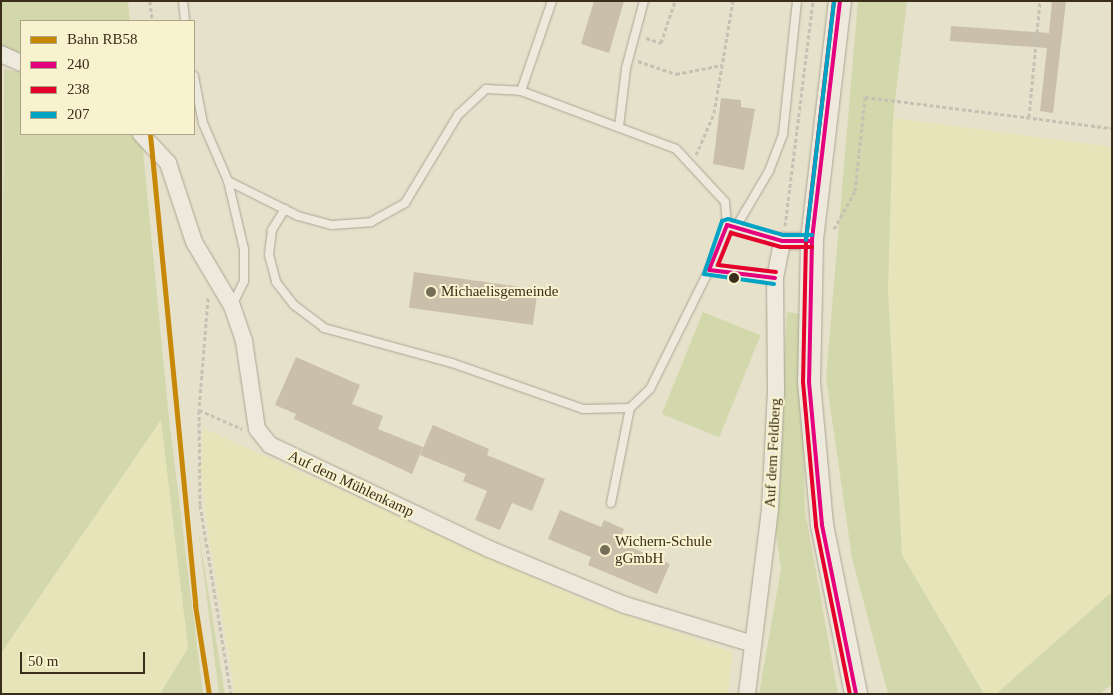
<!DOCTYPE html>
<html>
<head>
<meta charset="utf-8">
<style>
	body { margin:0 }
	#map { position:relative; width:1113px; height:695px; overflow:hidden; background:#e6e1ca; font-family:Georgia,serif }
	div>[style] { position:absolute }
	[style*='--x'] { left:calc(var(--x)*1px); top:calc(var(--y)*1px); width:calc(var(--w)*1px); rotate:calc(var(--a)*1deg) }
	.farmland>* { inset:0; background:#e7e4b9 }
	.green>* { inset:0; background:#d2d8ab; transform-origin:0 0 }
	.building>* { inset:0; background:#cabfaa; transform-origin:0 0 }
	.path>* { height:3px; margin-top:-1.5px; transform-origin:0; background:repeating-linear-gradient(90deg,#c6c2b3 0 4px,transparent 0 6.5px) }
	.roads { filter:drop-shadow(0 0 1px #aba494) drop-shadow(0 0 1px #aba494) }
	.lane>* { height:8px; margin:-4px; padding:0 4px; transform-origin:4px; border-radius:4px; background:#edeadd }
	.street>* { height:16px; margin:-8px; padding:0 8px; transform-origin:8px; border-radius:8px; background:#edeadd }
	.secondary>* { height:22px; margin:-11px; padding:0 11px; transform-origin:11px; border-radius:11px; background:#edeadd }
	.bus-1>* { height:4px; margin:-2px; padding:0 2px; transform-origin:2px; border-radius:2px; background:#e5007d }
	.bus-2>* { height:4px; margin:-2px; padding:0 2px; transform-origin:2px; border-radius:2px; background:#e4002b }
	.bus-3>* { height:4px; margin:-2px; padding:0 2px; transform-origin:2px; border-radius:2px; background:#03a3c5 }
	.rail-1>* { height:5px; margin:-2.5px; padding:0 2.5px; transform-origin:2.5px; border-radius:2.5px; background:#c88807 }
	.dots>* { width:14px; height:14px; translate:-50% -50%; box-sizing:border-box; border:2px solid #f8f2ce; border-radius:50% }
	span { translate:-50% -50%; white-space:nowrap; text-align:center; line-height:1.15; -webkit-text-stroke:4px #f8f2ce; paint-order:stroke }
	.poi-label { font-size:15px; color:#3a2e1b }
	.left { translate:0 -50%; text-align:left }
	.street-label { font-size:15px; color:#3a2e1b }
	.frame { position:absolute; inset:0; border:2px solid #3a2e1b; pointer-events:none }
	.legend { position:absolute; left:20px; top:20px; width:175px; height:115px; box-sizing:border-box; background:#f8f2ce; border:1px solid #aca486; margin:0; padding:6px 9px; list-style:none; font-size:15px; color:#3a2e1b }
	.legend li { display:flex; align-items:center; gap:10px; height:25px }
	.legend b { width:25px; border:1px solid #aca486 }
	.scale { position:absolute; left:20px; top:652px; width:125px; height:22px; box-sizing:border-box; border:2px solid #3a2e1b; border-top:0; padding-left:6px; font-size:15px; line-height:18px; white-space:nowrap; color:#3a2e1b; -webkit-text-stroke:4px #f8f2ce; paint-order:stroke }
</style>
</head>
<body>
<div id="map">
	<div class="farmland">
		<i style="clip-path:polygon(893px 118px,1112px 147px,1112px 592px,996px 694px,984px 694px,902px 555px,888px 290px)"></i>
		<i style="clip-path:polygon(162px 419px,188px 648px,160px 694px,1px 694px,1px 653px)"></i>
		<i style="clip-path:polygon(203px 428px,586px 601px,733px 652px,728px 694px,235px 694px,206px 519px,201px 471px)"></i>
	</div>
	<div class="green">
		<i style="clip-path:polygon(1px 1px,128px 1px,130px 21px,21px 21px,21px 55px,1px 46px)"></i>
		<i style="clip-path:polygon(858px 1px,907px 1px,893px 118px,888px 290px,902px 555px,984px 694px,888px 694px,852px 558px,826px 378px)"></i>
		<i style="clip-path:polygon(4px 69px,21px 72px,21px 134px,134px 134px,142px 141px,169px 419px,203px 694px,160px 694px,188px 648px,161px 420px,1px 653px)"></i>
		<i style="left:703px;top:312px;width:62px;height:110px;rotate:22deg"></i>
		<i style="clip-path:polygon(787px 312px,800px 314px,805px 511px,838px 694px,759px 694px,781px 569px,775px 526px)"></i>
		<i style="clip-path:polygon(198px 528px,225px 694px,219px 694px)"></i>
		<i style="clip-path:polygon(1112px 592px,1112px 684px,1100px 694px,996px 694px)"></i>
	</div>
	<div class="building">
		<i style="clip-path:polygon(594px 1px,624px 1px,609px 53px,581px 44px)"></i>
		<i style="clip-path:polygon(1052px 1px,1066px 1px,1053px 113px,1040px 111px,1047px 48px,950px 41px,951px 26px,1049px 33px)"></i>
		<i style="clip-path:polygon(721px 98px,741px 100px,741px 107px,755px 109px,744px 170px,713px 164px)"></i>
		<i style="left:414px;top:272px;width:125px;height:36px;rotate:8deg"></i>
		<i style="clip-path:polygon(296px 357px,360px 385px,352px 404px,383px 416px,378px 429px,423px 447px,412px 474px,294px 419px,296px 414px,275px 405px)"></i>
		<i style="clip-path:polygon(433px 425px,489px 449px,487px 455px,545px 479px,532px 511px,512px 503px,500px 530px,475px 520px,487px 491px,463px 481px,466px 474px,420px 455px)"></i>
		<i style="clip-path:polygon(560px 510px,601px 527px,604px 520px,624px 529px,619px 542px,670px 564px,657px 594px,588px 565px,591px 557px,548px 539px)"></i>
	</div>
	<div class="path">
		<i style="--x:150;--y:1;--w:20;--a:84"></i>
		<i style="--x:646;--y:38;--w:16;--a:18"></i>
		<i style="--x:661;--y:43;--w:44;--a:-71.6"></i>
		<i style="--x:638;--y:61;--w:40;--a:18.9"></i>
		<i style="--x:676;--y:74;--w:47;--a:-11.1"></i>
		<i style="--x:1029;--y:117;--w:117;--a:-84.6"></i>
		<i style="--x:696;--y:155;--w:46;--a:-66.8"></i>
		<i style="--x:714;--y:113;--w:114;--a:-80.4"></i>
		<i style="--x:785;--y:226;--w:227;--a:-82.9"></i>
		<i style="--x:834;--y:229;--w:43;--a:-61.1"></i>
		<i style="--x:855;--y:191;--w:95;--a:-83.9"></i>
		<i style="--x:865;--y:97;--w:249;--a:7.2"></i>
		<i style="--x:208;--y:298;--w:112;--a:94.6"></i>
		<i style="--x:199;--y:410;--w:47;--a:23.8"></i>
		<i style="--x:199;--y:410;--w:95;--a:89.4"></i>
		<i style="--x:200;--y:505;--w:192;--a:80.7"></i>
	</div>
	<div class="roads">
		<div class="lane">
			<i style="--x:183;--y:1;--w:20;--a:84"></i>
			<i style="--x:194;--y:76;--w:48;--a:79.2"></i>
			<i style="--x:203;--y:123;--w:63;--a:66.7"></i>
			<i style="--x:228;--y:181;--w:70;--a:76.8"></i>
			<i style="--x:244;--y:249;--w:32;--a:90"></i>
			<i style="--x:244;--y:281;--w:28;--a:116"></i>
			<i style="--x:521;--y:91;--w:95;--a:-71"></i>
			<i style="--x:619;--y:127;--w:59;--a:-83.2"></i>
			<i style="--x:626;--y:68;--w:69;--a:-75"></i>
			<i style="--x:228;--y:181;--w:78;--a:26.6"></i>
			<i style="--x:298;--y:216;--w:35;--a:15"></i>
			<i style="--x:332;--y:225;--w:39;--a:-4"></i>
			<i style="--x:371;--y:222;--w:39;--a:-29"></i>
			<i style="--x:405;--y:203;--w:103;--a:-58.9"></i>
			<i style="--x:458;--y:115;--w:38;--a:-43"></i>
			<i style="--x:486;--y:89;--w:35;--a:3"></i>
			<i style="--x:521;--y:91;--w:165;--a:20.5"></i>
			<i style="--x:676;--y:149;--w:72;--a:47.2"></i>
			<i style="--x:725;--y:202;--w:23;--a:85"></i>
			<i style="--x:285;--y:209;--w:25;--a:122"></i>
			<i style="--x:272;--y:230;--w:25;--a:97"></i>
			<i style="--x:269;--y:255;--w:28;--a:75"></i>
			<i style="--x:276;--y:282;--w:29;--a:52"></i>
			<i style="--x:294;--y:305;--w:38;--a:37"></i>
			<i style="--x:324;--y:328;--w:133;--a:15.3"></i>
			<i style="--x:452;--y:363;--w:139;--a:19.3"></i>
			<i style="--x:583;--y:409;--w:47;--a:-1.2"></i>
			<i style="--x:630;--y:408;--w:28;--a:-44"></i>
			<i style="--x:650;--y:389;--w:133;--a:-63.6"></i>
			<i style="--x:736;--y:227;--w:65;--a:-59.5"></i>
			<i style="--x:769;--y:171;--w:40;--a:-69"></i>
			<i style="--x:783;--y:134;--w:134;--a:-84"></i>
			<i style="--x:775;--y:278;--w:66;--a:-173.1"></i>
			<i style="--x:709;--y:270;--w:48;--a:-68.2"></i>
			<i style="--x:727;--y:225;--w:57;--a:16.2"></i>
			<i style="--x:611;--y:503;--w:97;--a:-78.7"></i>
		</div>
		<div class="street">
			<i style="--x:1;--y:54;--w:22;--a:24"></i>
			<i style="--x:141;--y:134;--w:40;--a:47"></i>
			<i style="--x:168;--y:163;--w:83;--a:71.8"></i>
			<i style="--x:194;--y:242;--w:74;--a:59.3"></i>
			<i style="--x:232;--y:306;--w:37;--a:71"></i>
			<i style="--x:244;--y:341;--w:89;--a:81.6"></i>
			<i style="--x:257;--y:429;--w:21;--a:51"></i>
			<i style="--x:270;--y:445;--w:242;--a:25.4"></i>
			<i style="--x:489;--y:549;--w:147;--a:22.4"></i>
			<i style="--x:625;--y:605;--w:134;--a:16.9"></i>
			<i style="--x:747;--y:694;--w:186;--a:-82.9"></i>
			<i style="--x:770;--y:509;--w:117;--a:-87.1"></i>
			<i style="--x:776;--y:392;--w:114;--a:-90.5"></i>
			<i style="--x:775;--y:278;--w:38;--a:-79"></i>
			<i style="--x:782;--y:241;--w:30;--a:0"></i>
		</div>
		<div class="secondary">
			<i style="--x:840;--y:1;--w:242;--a:96.7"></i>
			<i style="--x:812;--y:241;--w:141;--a:91.2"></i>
			<i style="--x:809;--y:382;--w:144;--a:84.8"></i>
			<i style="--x:822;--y:525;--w:172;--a:78.6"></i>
		</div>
	</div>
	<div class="bus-1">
		<i style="--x:840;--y:1;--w:242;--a:96.7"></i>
		<i style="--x:812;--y:241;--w:141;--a:91.2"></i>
		<i style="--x:809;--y:382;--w:144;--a:84.8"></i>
		<i style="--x:822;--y:525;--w:172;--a:78.6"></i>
		<i style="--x:775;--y:278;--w:66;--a:-173.1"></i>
		<i style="--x:709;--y:270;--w:48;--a:-68.2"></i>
		<i style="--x:727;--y:225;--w:57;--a:16.2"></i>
		<i style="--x:782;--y:241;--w:30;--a:0"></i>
	</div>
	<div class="bus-2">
		<i style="--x:834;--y:1;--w:241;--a:96.7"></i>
		<i style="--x:806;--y:240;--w:142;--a:91.2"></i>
		<i style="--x:803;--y:382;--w:145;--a:84.8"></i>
		<i style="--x:816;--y:526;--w:171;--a:78.6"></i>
		<i style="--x:776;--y:272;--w:58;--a:-173.1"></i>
		<i style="--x:718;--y:265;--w:35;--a:-68"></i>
		<i style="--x:731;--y:233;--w:52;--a:15.6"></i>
		<i style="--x:781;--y:247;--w:31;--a:0"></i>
	</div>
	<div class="bus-3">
		<i style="--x:806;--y:240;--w:241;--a:-83.3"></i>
		<i style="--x:774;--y:284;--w:71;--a:-171.9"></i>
		<i style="--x:704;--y:274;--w:56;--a:-71.2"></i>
		<i style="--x:722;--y:221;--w:6;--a:-18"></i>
		<i style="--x:728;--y:219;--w:57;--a:16.2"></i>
		<i style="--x:783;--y:235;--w:29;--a:0"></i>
	</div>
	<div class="rail-1">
		<i style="--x:150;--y:134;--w:473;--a:84.5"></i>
		<i style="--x:195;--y:605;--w:90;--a:81.1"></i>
	</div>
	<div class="dots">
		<i style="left:734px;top:278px;background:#3a2e1b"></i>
		<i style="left:431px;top:292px;background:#766d58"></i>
		<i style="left:605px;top:550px;background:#766d58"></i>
	</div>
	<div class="poi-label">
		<span class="left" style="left:441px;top:292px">Michaelisgemeinde</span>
		<span class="left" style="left:615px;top:550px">Wichern-Schule<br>gGmbH</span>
	</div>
	<div class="street-label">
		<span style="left:773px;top:453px;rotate:-87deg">Auf dem Feldberg</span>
		<span style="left:351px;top:484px;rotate:25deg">Auf dem Mühlenkamp</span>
	</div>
	<div class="frame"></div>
	<ul class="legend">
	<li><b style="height:6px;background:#c88807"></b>Bahn RB58</li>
	<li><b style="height:6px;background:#e5007d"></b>240</li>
	<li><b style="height:6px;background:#e4002b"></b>238</li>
	<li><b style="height:6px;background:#03a3c5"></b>207</li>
	</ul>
	<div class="scale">50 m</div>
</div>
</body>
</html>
